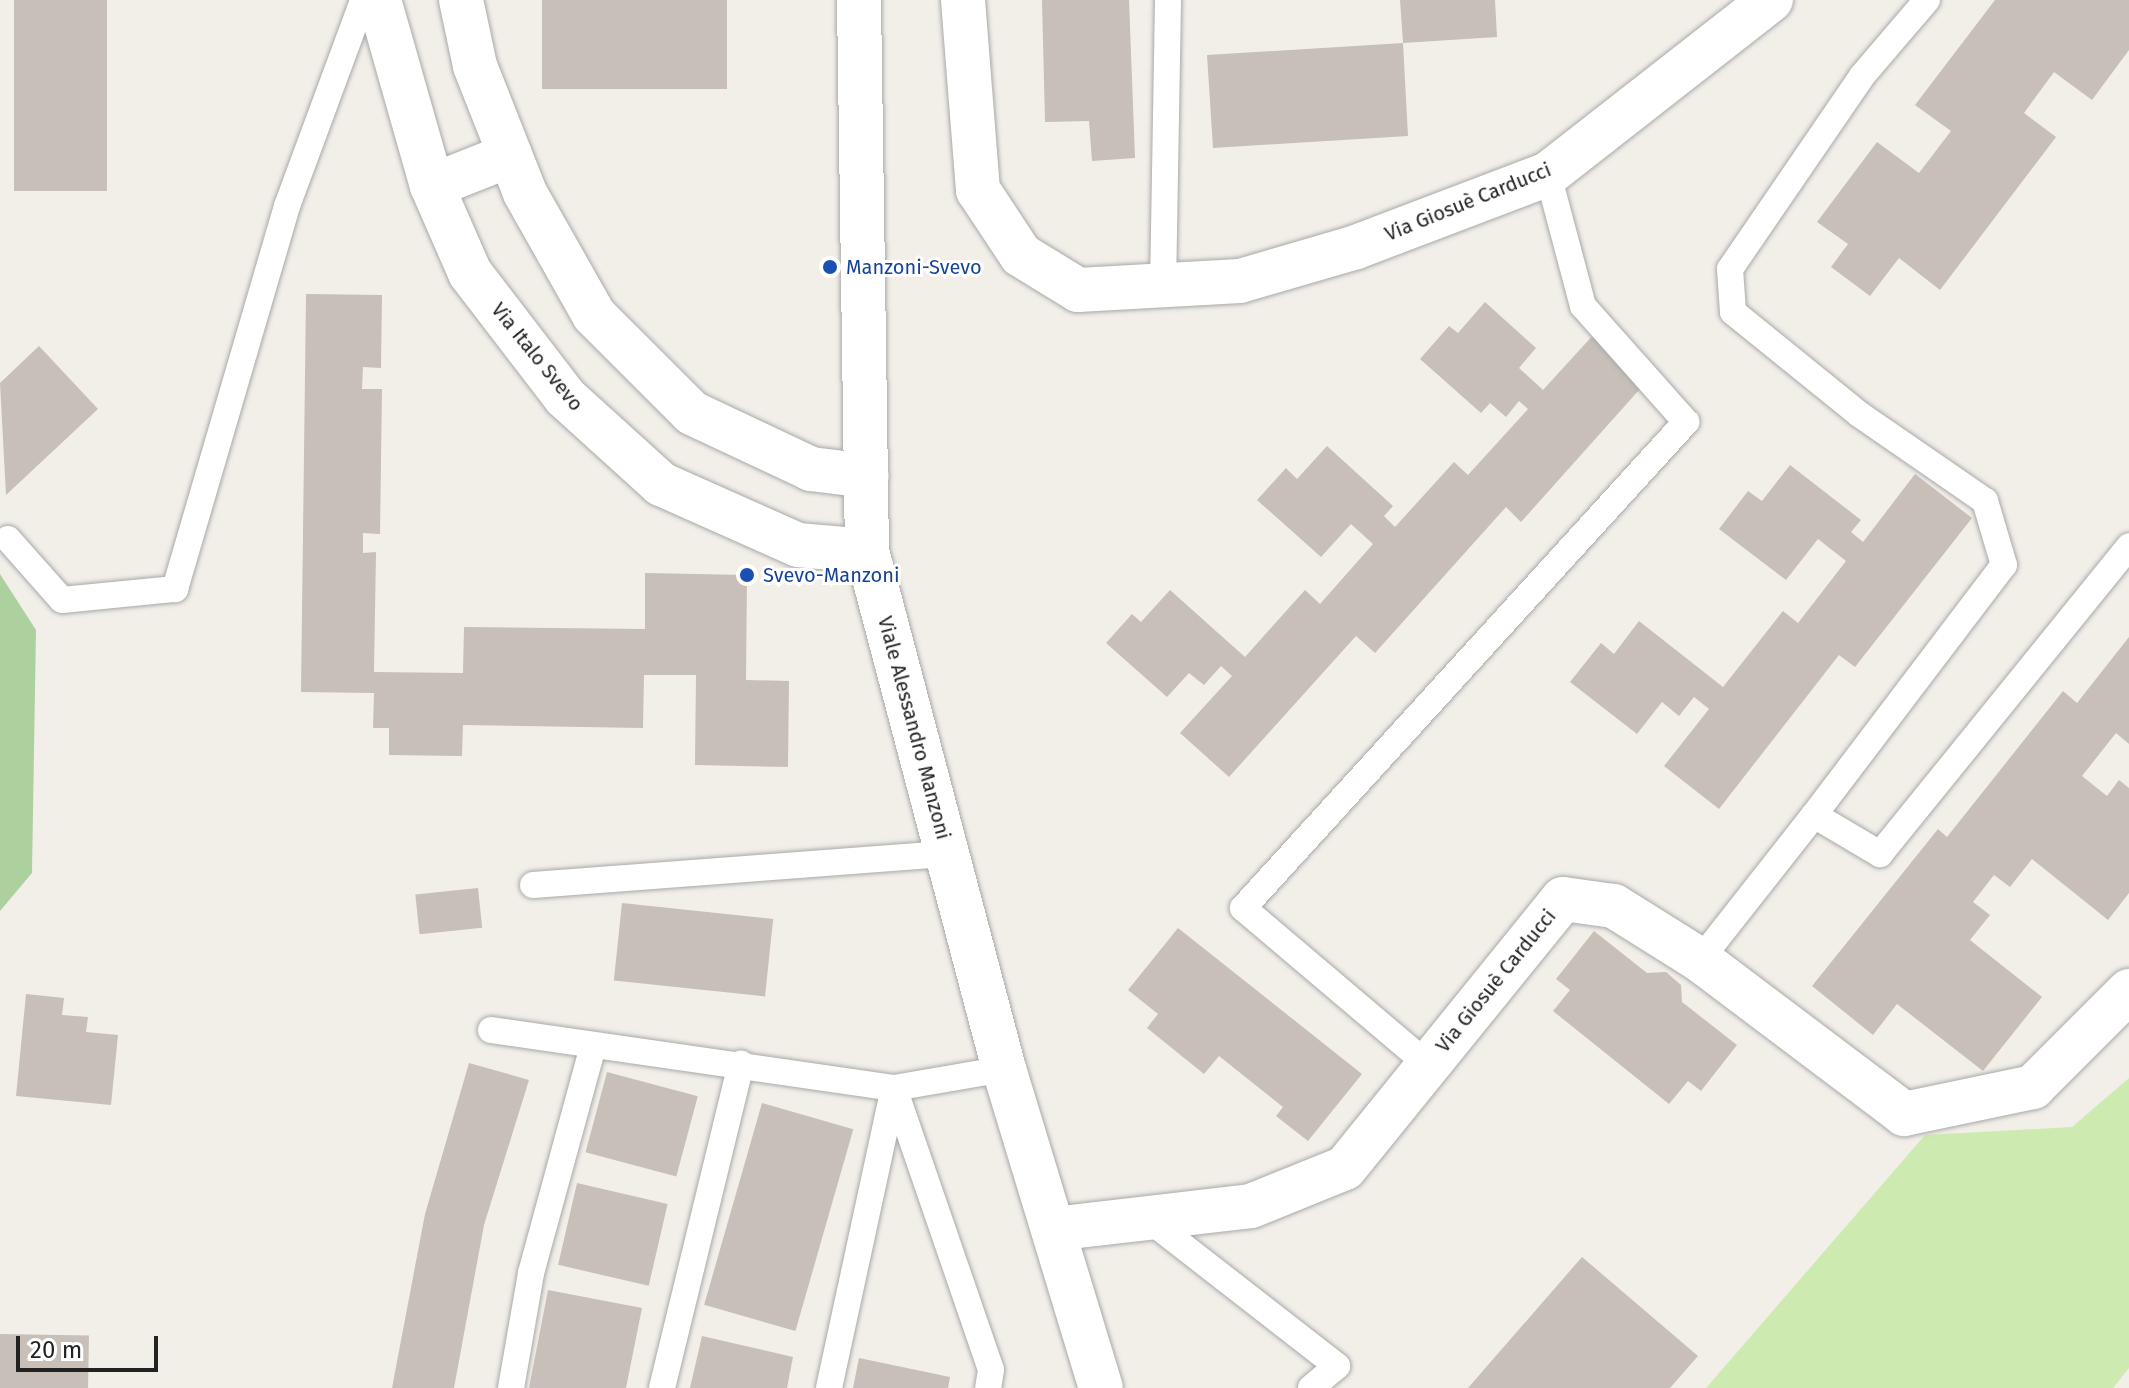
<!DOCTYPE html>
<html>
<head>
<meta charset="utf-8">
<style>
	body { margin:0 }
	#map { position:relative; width:2129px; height:1388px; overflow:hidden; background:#f2efe9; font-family:"Fira Sans",sans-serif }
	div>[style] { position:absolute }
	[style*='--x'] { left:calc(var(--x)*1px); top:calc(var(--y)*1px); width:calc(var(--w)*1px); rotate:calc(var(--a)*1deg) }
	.grass>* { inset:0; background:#cdebb0 }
	.forest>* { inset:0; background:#add19e }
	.building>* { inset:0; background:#c7bfb8; transform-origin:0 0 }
	.roads { filter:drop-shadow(0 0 2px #a9a9a9) drop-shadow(0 0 2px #a9a9a9) }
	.service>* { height:26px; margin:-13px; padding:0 13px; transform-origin:13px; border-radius:13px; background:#fff }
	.minor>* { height:44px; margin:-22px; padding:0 22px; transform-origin:22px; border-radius:22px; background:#fff }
	.tertiary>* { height:44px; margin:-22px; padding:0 22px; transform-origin:22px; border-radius:22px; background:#fff }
	.dots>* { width:22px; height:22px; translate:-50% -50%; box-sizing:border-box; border:4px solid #fff; border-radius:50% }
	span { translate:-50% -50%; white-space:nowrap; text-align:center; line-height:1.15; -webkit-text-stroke:6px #fff; paint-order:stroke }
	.street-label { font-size:20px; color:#222 }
	.transit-label { font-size:20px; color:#164399 }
	.left { translate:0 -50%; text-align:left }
	.scale { position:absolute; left:16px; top:1336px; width:142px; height:36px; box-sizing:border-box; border:4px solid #222; border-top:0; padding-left:10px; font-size:24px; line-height:28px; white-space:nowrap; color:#222; -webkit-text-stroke:6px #fff; paint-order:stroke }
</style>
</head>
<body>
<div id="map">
	<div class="grass">
		<i style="clip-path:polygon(2129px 1078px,2129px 1368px,2113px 1388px,1706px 1388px,1925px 1135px,2072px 1127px)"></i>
	</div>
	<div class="forest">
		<i style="clip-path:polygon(0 574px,36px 630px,32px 873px,0 911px)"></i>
	</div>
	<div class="building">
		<i style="left:14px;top:0;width:93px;height:191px"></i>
		<i style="left:542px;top:0;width:185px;height:89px"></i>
		<i style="clip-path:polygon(1042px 0,1129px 0,1135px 158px,1092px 161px,1089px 121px,1045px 122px)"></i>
		<i style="clip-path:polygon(1400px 0,1495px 0,1497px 37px,1403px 43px,1408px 136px,1213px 148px,1207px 55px,1403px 43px)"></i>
		<i style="clip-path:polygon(1995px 0,2129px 0,2129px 50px,2092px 100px,2054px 72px,2024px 113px,2056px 137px,1940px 290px,1899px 258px,1870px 296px,1831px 267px,1848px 244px,1817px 222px,1877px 142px,1919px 173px,1951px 131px,1915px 105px)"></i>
		<i style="clip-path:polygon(306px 294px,382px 295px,381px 368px,363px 367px,362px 389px,382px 389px,380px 534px,363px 533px,363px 553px,376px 552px,374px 672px,463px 673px,464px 627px,645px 629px,645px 573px,747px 575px,746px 680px,789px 681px,788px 767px,695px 765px,696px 675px,644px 675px,643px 728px,463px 725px,462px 756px,389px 755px,389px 728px,373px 728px,374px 693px,301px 692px)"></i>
		<i style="clip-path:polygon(1485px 302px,1536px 348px,1519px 368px,1543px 390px,1595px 333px,1648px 380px,1521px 522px,1506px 507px,1375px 653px,1356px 636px,1229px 777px,1180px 733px,1232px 676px,1221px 666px,1204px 685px,1189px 673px,1167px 697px,1106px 643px,1132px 614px,1141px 622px,1170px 590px,1245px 657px,1305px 590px,1320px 604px,1373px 544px,1351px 524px,1321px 557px,1257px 500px,1286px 468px,1297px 479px,1327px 446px,1393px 506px,1384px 516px,1395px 527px,1454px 462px,1468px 475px,1528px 409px,1519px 401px,1506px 417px,1490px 403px,1481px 413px,1420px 359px,1449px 326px,1458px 333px)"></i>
		<i style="clip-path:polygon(39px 346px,98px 409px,6px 495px,0 383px)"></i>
		<i style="clip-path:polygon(1790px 465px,1861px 520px,1851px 532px,1863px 542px,1915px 474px,1972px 518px,1855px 667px,1839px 655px,1719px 809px,1664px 766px,1709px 709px,1694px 697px,1679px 716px,1662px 702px,1637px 734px,1570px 682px,1601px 643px,1614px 654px,1639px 621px,1723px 687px,1783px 611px,1798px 623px,1846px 561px,1818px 539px,1786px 580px,1719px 529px,1748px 491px,1762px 501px)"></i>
		<i style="clip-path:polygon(2129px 637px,2129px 744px,2116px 733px,2082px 776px,2107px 796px,2119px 780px,2129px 788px,2129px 893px,2108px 920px,2032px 859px,2010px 887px,1994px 875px,1973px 902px,1990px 915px,1970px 940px,2042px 997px,1983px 1071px,1897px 1004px,1873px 1035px,1812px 986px,1938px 829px,1947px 837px,2063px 691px,2077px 703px)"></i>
		<i style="left:478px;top:888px;width:40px;height:63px;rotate:84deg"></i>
		<i style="left:622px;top:903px;width:152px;height:78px;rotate:6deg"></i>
		<i style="clip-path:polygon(1178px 928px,1362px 1074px,1308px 1141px,1276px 1116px,1283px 1107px,1219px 1056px,1204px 1074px,1147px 1028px,1158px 1014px,1128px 990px)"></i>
		<i style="clip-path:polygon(1594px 931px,1647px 973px,1666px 972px,1681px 985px,1682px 1002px,1737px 1045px,1701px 1091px,1688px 1081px,1669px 1104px,1553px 1011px,1570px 990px,1556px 979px)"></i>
		<i style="clip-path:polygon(26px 994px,64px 998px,62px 1015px,88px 1017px,86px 1032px,118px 1035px,111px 1105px,16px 1096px)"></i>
		<i style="clip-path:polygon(469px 1063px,529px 1080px,484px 1225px,454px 1388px,392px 1388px,425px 1214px)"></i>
		<i style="left:607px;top:1072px;width:94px;height:83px;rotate:15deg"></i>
		<i style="left:762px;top:1103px;width:95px;height:210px;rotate:16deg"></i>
		<i style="left:577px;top:1183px;width:93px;height:84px;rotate:13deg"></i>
		<i style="clip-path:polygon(1582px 1257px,1698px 1356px,1670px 1388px,1468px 1388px)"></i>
		<i style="clip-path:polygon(548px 1290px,642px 1308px,626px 1388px,529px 1388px)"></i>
		<i style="left:0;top:1334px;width:89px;height:54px;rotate:1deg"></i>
		<i style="clip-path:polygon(702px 1336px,793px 1357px,787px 1388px,690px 1388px)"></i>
		<i style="clip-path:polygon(859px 1358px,950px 1377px,948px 1388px,853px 1388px)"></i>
	</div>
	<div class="roads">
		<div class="service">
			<i style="--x:1163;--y:288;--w:288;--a:-89"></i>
			<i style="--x:8;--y:539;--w:81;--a:48.5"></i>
			<i style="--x:62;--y:600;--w:114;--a:-5.6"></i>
			<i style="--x:175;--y:589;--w:399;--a:-73.7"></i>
			<i style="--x:287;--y:206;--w:220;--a:-69.7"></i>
			<i style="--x:1814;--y:815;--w:314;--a:-52.8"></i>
			<i style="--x:2004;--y:565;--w:67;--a:-106.5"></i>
			<i style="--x:1985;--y:501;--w:153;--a:-145.4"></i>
			<i style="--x:1859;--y:414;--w:162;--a:-141"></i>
			<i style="--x:1733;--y:312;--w:43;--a:-94"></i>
			<i style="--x:1730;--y:269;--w:234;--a:-55.6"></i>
			<i style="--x:1862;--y:76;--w:100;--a:-49.5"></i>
			<i style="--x:533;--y:885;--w:416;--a:-4.3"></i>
			<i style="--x:1700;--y:960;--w:184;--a:-51.8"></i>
			<i style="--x:1814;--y:815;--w:77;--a:30.6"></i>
			<i style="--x:1880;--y:854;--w:396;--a:-51"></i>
			<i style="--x:491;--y:1030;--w:407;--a:8.2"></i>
			<i style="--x:894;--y:1088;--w:298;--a:71"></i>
			<i style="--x:991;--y:1370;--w:18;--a:99"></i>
			<i style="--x:1427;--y:1064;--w:241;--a:-139.7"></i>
			<i style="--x:1243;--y:908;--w:658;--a:-47.65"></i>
			<i style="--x:1686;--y:422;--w:155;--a:-131.6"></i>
			<i style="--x:1583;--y:306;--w:137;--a:-104.9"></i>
			<i style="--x:1143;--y:1215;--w:246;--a:37.9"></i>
			<i style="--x:1337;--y:1366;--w:34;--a:140"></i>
			<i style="--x:511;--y:1388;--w:117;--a:-80.1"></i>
			<i style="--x:531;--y:1273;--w:235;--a:-74.7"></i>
			<i style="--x:662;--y:1388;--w:334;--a:-76.3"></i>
			<i style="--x:829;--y:1388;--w:307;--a:-77.8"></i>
			<i style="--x:894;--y:1088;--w:112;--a:-9.8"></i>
		</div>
		<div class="minor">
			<i style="--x:379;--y:0;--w:193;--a:74.1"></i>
			<i style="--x:432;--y:186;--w:95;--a:66.4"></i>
			<i style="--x:470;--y:273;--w:156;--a:52.5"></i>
			<i style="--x:565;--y:397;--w:130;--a:42.2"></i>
			<i style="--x:661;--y:484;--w:150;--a:24"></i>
			<i style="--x:798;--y:545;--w:69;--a:5"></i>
			<i style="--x:461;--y:0;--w:67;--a:78"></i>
			<i style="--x:475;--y:66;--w:136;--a:68.5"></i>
			<i style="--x:525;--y:193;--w:140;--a:60.5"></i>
			<i style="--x:594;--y:315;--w:139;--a:45"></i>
			<i style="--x:692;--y:413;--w:132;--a:25.2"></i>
			<i style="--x:811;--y:469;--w:56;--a:7.1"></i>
			<i style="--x:963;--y:0;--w:191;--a:85.5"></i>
			<i style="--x:978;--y:190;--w:78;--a:56.5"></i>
			<i style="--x:1021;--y:255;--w:67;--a:31.6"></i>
			<i style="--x:1078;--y:290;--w:162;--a:-3.2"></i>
			<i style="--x:1240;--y:281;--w:121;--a:-16.3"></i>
			<i style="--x:1356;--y:247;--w:205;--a:-20.8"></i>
			<i style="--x:1548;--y:174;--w:283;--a:-38"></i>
			<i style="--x:432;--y:186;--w:84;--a:-21.7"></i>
			<i style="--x:1053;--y:1229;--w:199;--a:-6.6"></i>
			<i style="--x:1251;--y:1206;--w:101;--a:-22"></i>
			<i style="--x:1345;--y:1168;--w:346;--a:-51"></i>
			<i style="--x:1563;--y:899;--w:51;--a:7.8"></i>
			<i style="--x:1614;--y:906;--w:102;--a:32.1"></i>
			<i style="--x:1700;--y:960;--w:256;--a:37"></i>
			<i style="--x:1904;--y:1114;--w:132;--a:-11.8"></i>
			<i style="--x:2033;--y:1087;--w:136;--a:-45"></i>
		</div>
		<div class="tertiary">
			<i style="--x:859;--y:0;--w:551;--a:89.17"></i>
			<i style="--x:867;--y:551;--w:536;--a:75.19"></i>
			<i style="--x:1004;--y:1069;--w:333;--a:73.1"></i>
		</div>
	</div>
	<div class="dots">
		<i style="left:830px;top:267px;background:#1a4fb4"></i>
		<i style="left:747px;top:575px;background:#1a4fb4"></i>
	</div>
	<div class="street-label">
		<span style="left:1468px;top:202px;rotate:-22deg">Via Giosuè Carducci</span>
		<span style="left:537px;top:357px;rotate:51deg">Via Italo Svevo</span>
		<span style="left:914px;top:728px;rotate:75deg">Viale Alessandro Manzoni</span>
		<span style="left:1496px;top:981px;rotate:-51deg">Via Giosuè Carducci</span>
	</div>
	<div class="transit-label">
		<span class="left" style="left:846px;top:267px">Manzoni-Svevo</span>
		<span class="left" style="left:763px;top:575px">Svevo-Manzoni</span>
	</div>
	<div class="scale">20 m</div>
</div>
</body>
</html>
